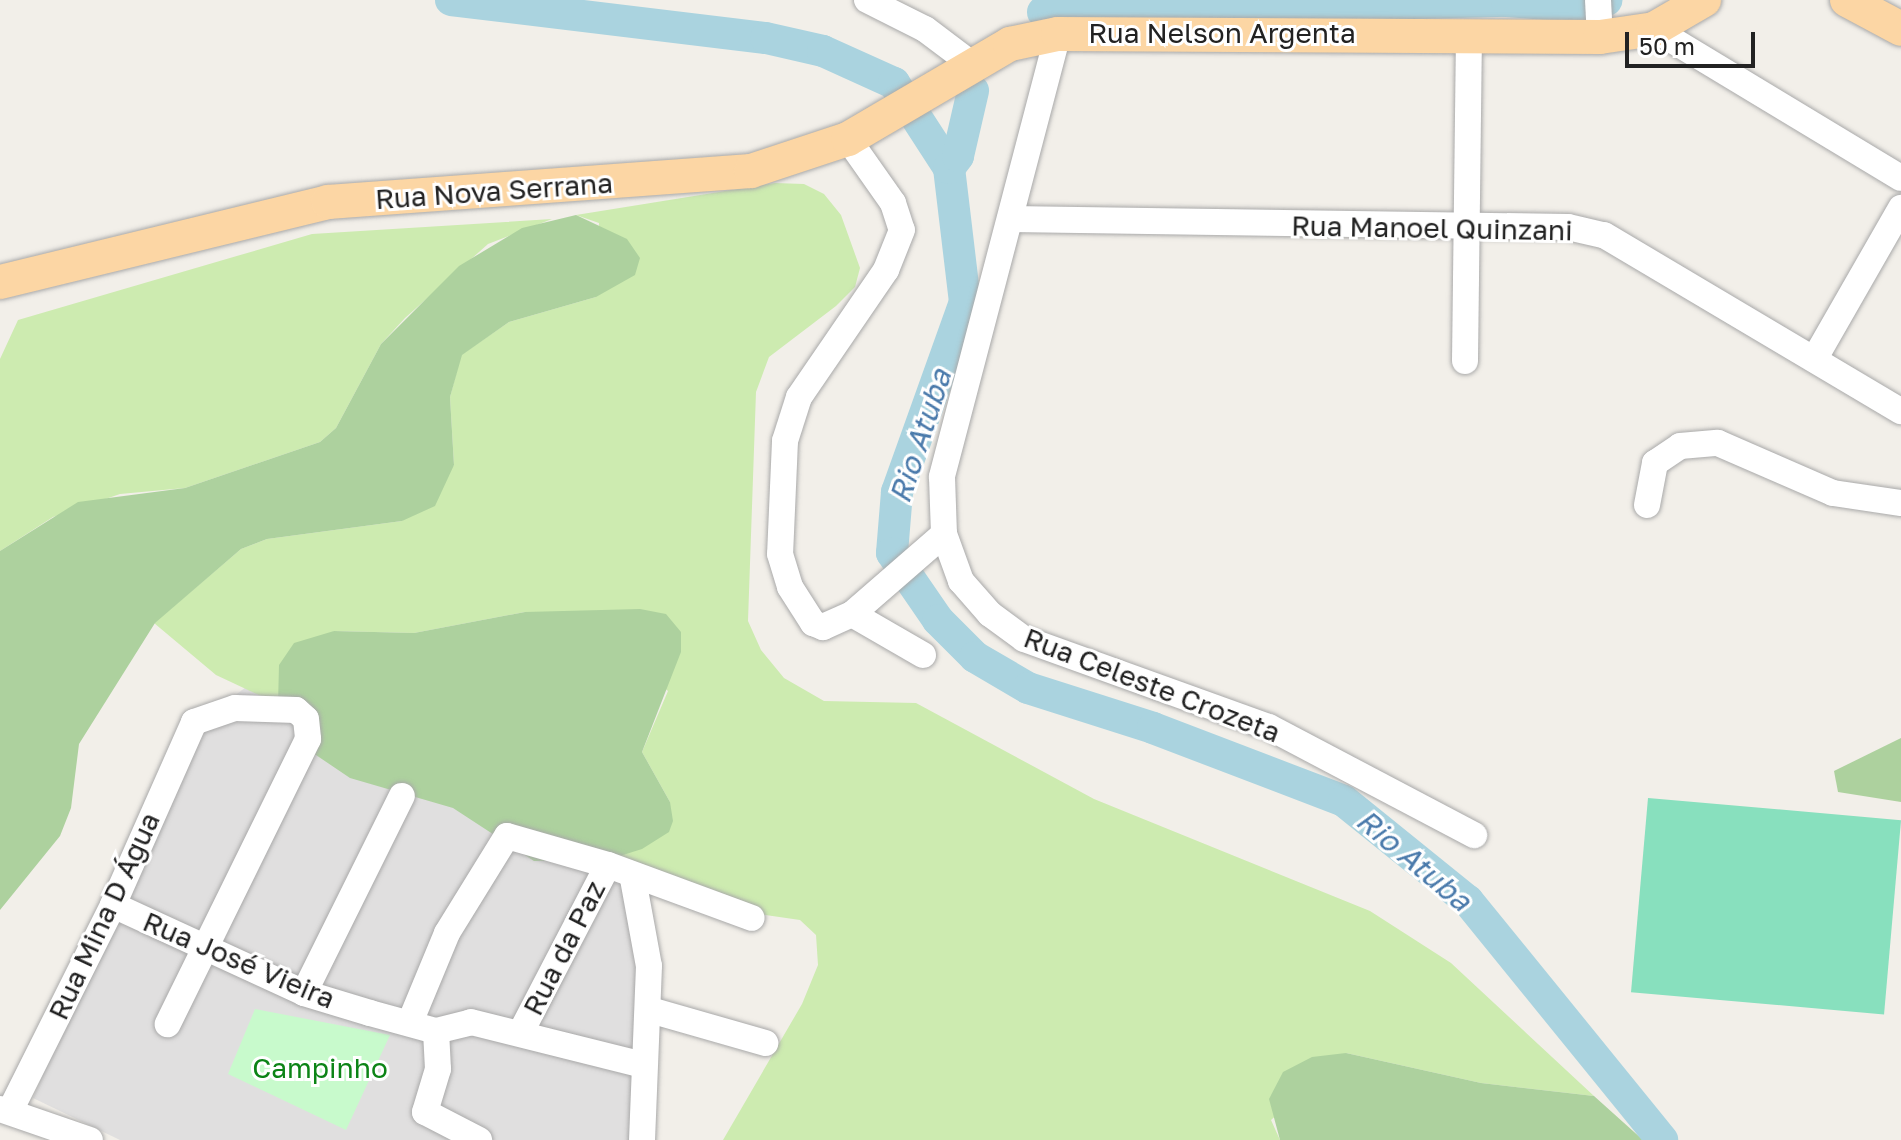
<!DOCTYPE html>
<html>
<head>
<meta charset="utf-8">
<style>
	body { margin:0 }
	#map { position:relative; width:1901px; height:1140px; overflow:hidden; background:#f2efe9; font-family:"Golos Text",sans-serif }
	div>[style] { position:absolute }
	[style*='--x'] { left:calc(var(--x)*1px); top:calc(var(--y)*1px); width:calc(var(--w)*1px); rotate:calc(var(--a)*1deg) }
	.residential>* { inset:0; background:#e0dfdf }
	.grass>* { inset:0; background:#cdebb0 }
	.forest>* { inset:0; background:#add19e }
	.park>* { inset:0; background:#c8facc }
	.pitch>* { inset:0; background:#88e0be; transform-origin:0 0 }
	.river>* { height:32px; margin:-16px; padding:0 16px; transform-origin:16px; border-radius:16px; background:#aad3df }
	.roads { filter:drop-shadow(0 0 2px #a9a9a9) drop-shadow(0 0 2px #a9a9a9) }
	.minor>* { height:26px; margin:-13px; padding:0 13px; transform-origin:13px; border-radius:13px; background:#fff }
	.major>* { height:34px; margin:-17px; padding:0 17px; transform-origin:17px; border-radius:17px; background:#fcd6a4 }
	span { translate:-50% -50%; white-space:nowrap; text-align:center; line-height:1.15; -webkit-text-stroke:6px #fff; paint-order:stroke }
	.street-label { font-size:28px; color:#222 }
	.park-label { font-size:28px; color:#0c8416 }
	.water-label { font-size:30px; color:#4a7aab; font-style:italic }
	.scale { position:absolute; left:1625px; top:32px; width:130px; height:36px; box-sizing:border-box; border:4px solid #222; border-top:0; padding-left:10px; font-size:24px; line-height:28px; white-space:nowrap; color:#222; -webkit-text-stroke:6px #fff; paint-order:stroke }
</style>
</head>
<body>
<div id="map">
	<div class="residential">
		<i style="clip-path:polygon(250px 684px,651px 872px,648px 1140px,120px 1140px,33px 1098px,120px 896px,216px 710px)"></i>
	</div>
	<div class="grass">
		<i style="clip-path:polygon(775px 183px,804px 184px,824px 194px,841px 215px,860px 268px,855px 287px,836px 306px,769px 357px,756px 392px,748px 621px,761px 650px,784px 678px,824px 701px,916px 703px,1094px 799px,1370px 911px,1451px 963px,1594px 1096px,1481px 1083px,1346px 1053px,1271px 1120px,1280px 1140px,723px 1140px,802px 1004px,818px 965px,816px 935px,800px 920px,711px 907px,607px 860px,670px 802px,642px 752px,668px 691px,579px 613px,525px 612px,414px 633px,334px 631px,278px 704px,216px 675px,154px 623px,241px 549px,267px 539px,402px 521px,454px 465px,450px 397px,461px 355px,509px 322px,596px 297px,599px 223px,576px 215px)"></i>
		<i style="clip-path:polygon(552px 219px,488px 244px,405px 318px,381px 344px,336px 428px,320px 442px,185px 488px,120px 494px,53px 517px,0 551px,0 359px,18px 320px,312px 234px)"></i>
	</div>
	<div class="forest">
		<i style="clip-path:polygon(576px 215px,627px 239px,640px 258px,635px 275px,596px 297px,509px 322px,462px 355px,450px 397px,454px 465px,435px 506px,402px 521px,267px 539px,241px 549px,155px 623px,79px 744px,71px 808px,60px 836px,0 910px,0 551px,78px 502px,185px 488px,320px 442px,336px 428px,381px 344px,459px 266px,522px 228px)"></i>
		<i style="clip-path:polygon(640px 609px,666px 614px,681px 632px,681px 652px,642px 752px,670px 802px,673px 821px,669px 832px,642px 849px,607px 860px,534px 861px,453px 808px,350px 778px,313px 753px,278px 704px,279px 665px,294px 643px,334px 631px,414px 633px,525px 612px)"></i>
		<i style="clip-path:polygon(1901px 738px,1901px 802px,1838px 792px,1834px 771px)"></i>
		<i style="clip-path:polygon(1346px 1053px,1481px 1083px,1594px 1096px,1643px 1140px,1280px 1140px,1269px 1099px,1283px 1072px,1312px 1057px)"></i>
	</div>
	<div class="park">
		<i style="clip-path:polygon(255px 1009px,390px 1035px,346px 1130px,228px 1074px)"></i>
	</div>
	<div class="pitch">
		<i style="left:1648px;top:798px;width:254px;height:195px;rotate:5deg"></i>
	</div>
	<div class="river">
		<i style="--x:451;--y:0;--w:317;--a:6.9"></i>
		<i style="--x:766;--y:38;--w:58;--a:12.8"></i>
		<i style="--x:823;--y:51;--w:78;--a:24.3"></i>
		<i style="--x:894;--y:83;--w:101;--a:57.1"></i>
		<i style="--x:949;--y:168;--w:135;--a:83.2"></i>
		<i style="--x:965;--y:302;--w:202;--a:109.7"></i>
		<i style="--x:897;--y:492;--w:61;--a:94.7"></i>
		<i style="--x:892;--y:553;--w:81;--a:55.5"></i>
		<i style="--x:938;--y:620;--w:52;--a:45"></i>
		<i style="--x:975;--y:657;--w:61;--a:30.3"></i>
		<i style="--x:1028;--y:688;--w:131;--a:17.7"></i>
		<i style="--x:1153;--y:728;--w:204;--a:20.9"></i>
		<i style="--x:1344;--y:801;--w:159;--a:38.9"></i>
		<i style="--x:1468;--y:901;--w:308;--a:50.9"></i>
		<i style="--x:1043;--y:12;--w:464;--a:-1.4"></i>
		<i style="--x:1507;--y:1;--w:66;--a:4.3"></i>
		<i style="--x:1573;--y:6;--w:34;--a:-10"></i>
		<i style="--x:949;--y:168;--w:15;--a:-53"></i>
		<i style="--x:958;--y:156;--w:67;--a:-77"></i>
	</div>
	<div class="roads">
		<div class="minor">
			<i style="--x:867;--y:0;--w:65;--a:26.6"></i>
			<i style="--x:925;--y:29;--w:55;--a:36.9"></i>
			<i style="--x:1598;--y:0;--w:37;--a:87"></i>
			<i style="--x:1654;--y:29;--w:288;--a:31.1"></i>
			<i style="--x:1058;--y:34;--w:458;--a:104.7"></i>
			<i style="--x:942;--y:477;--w:57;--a:88"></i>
			<i style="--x:944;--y:534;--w:50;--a:70.1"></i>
			<i style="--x:961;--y:581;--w:44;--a:48.7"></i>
			<i style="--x:990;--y:614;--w:42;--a:36.3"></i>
			<i style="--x:1024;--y:639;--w:260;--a:19.8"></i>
			<i style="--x:1269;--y:727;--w:232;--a:27.8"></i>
			<i style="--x:848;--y:139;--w:78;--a:54.9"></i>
			<i style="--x:893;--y:203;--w:28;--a:72"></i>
			<i style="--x:902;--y:230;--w:43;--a:111.8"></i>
			<i style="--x:886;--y:270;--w:154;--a:124.4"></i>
			<i style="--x:799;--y:397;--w:46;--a:107.7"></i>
			<i style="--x:785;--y:441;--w:113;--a:92.5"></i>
			<i style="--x:780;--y:554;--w:34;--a:73"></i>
			<i style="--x:790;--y:587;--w:43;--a:57.4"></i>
			<i style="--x:813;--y:623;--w:11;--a:22"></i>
			<i style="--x:823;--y:627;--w:32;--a:-24"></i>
			<i style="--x:852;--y:614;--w:122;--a:-41"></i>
			<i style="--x:1010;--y:219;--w:558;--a:0.82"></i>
			<i style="--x:1568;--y:227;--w:37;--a:13"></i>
			<i style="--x:1604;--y:235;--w:345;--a:30.7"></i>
			<i style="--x:1815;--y:358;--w:173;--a:-60.2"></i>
			<i style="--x:1465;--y:361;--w:325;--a:-89.3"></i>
			<i style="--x:1647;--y:505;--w:43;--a:-79.2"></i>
			<i style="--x:1655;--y:463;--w:30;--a:-34"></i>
			<i style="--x:1680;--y:446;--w:38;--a:-5"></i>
			<i style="--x:1718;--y:443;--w:125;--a:23.5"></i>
			<i style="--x:1833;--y:493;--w:69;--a:8.4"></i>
			<i style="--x:852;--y:614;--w:82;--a:30"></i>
			<i style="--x:633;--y:879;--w:88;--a:79.6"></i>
			<i style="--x:649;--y:966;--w:174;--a:92.3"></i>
			<i style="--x:113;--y:905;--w:210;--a:24.7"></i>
			<i style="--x:304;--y:993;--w:69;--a:16.9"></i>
			<i style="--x:370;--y:1013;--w:68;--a:15.3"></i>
			<i style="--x:436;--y:1031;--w:36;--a:-14"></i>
			<i style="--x:471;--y:1022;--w:178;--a:14"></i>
			<i style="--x:304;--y:993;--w:220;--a:-63.6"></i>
			<i style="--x:650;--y:1010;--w:120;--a:16"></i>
			<i style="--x:411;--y:1020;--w:94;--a:-67.5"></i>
			<i style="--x:447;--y:933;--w:114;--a:-58.3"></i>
			<i style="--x:507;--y:836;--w:105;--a:16"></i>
			<i style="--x:608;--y:865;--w:153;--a:20.2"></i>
			<i style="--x:436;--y:1031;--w:38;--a:87"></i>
			<i style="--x:438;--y:1069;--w:45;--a:106.8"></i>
			<i style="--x:425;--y:1112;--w:61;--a:27.4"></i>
			<i style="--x:521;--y:1032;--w:188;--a:-62.5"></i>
			<i style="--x:0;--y:1109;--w:95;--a:19"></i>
			<i style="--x:11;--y:1109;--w:228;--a:-63.4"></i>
			<i style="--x:113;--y:905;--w:200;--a:-66.1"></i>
			<i style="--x:194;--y:722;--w:43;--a:-18.9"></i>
			<i style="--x:235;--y:708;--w:61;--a:1.9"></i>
			<i style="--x:296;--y:710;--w:13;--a:42"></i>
			<i style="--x:306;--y:719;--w:20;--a:84"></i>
			<i style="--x:308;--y:739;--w:318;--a:116.2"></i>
		</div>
		<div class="major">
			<i style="--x:1847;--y:0;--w:61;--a:28.2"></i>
			<i style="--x:0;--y:282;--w:338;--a:-13.7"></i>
			<i style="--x:328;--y:202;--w:424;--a:-4.2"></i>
			<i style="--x:751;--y:171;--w:102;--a:-18.3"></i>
			<i style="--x:848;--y:139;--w:188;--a:-30.4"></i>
			<i style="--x:1010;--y:44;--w:49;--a:-11.8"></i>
			<i style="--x:1058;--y:34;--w:542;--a:0.32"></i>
			<i style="--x:1600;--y:37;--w:55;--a:-8.4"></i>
			<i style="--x:1654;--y:29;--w:58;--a:-30.1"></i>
		</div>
	</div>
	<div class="street-label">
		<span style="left:1222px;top:33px">Rua Nelson Argenta</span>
		<span style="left:494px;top:191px;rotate:-4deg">Rua Nova Serrana</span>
		<span style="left:1432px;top:228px;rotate:1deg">Rua Manoel Quinzani</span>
		<span style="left:1152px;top:685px;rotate:21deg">Rua Celeste Crozeta</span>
		<span style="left:104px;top:916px;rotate:-65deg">Rua Mina D Água</span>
		<span style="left:564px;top:948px;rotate:-63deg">Rua da Paz</span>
		<span style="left:239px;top:960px;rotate:23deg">Rua José Vieira</span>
	</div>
	<div class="park-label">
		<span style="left:320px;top:1068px">Campinho</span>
	</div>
	<div class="water-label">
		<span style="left:920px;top:436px;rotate:-72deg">Rio Atuba</span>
		<span style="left:1414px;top:860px;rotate:40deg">Rio Atuba</span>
	</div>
	<div class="scale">50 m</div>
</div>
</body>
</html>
